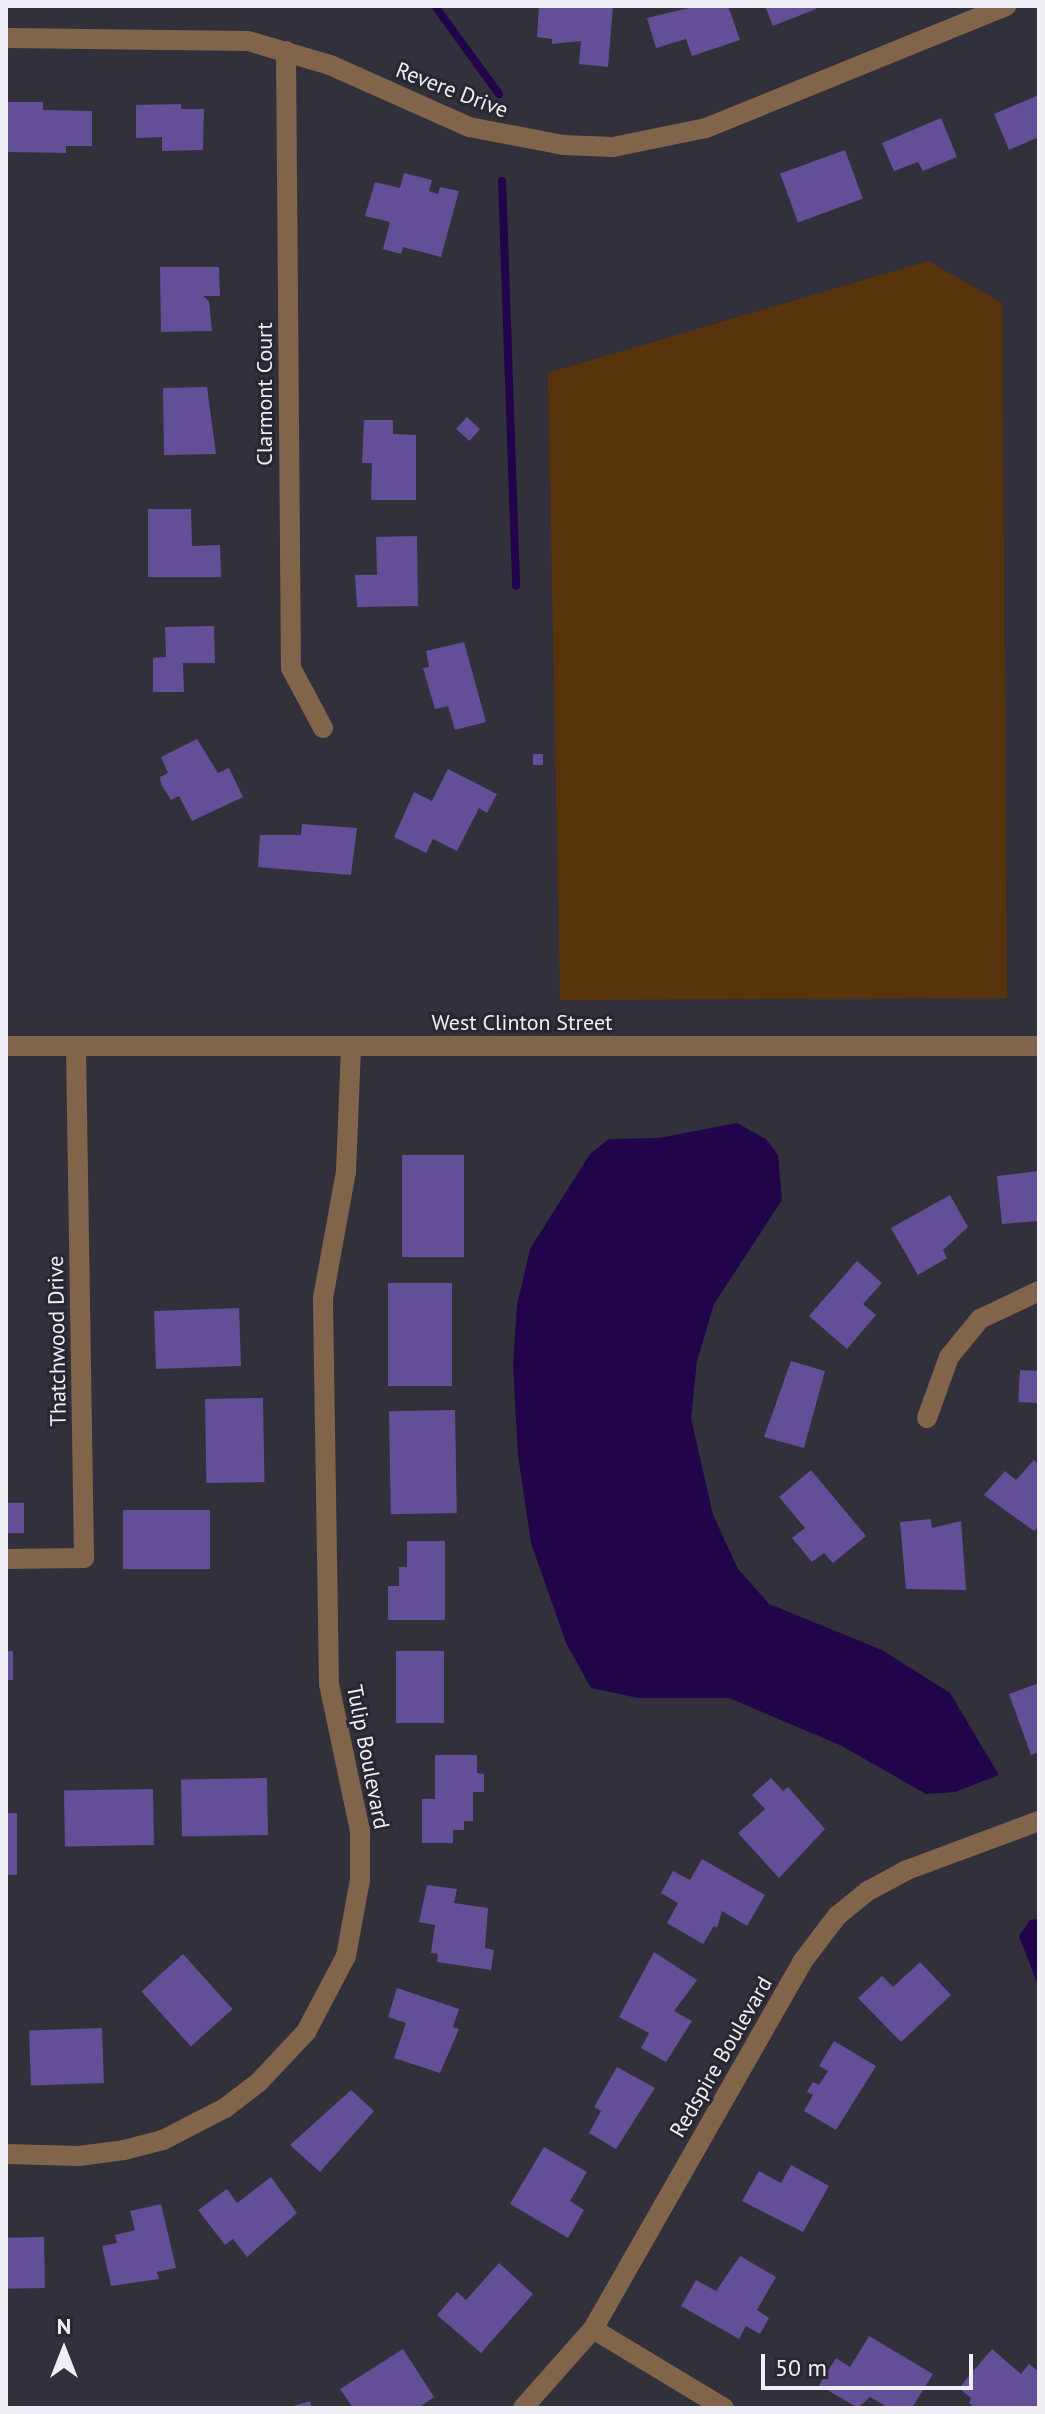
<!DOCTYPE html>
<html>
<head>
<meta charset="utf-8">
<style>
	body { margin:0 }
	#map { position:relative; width:1045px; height:2414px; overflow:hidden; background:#32303a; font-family:"PT Sans",sans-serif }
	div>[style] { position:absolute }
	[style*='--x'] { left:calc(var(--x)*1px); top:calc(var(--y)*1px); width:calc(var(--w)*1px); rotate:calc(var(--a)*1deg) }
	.green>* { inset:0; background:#57340b }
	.water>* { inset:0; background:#210449 }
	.stream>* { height:8px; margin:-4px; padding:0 4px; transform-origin:4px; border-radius:4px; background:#210449 }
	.building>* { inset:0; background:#624f97; transform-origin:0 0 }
	.minor>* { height:20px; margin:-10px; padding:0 10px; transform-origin:10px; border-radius:10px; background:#80654b }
	.tertiary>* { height:20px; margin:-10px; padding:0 10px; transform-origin:10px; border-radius:10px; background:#80654b }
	span { translate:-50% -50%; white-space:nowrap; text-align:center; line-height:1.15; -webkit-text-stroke:6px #28262f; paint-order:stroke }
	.street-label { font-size:22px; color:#f0eef5 }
	.frame { position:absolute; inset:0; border:8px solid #f0eef5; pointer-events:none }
	.north { position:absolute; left:24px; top:2310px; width:80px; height:80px; -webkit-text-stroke:6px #28262f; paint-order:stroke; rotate:0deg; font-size:22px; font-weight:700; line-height:32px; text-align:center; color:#f0eef5 }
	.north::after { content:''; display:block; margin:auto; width:28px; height:36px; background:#f0eef5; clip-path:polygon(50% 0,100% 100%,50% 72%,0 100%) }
	.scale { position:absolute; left:761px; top:2354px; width:212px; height:36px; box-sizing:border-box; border:4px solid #f0eef5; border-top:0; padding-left:10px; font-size:24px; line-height:28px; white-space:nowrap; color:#f0eef5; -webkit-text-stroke:6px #28262f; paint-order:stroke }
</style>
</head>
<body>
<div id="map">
	<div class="green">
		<i style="clip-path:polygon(928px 261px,1002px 303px,1007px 998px,560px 1000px,548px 373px)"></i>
	</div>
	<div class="water">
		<i style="clip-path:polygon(737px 1123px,766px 1139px,778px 1155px,782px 1200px,714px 1304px,697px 1361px,691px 1418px,713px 1515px,738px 1569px,769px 1604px,882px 1650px,950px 1693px,999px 1775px,955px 1792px,926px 1794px,840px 1745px,729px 1698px,638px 1698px,591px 1688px,566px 1643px,531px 1543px,518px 1455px,513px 1366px,517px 1305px,530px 1249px,590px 1154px,609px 1139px,659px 1138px)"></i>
		<i style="clip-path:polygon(1039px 1919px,1039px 1988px,1019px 1936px,1030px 1920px)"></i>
	</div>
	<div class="stream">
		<i style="--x:435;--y:6;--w:109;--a:54"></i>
		<i style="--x:502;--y:181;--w:405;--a:88"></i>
	</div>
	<div class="building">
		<i style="clip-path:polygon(539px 6px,613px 6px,608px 67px,579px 64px,581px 41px,552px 44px,552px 39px,537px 37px)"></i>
		<i style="clip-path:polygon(697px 6px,728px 6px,740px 40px,692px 56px,686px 39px,656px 48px,647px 18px)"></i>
		<i style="clip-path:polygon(765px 6px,815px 6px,816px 9px,773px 26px)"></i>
		<i style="clip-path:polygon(1039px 95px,1039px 137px,1009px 150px,994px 114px)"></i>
		<i style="clip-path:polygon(6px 102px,43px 102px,43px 110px,92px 111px,92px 146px,66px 146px,66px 153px,6px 152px)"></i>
		<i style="clip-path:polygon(181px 104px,181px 109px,204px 109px,203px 150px,162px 151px,162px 137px,136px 138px,136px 105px)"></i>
		<i style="clip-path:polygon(941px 118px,957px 157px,923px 171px,918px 162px,894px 171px,882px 143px)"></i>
		<i style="left:845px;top:150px;width:52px;height:69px;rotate:70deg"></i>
		<i style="clip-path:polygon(404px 173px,432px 180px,429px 191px,438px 194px,440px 187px,459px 191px,441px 257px,403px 247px,401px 254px,383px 249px,390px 222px,365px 216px,375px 182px,400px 188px)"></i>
		<i style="clip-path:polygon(160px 267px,219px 267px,220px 296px,203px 296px,209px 301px,212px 331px,161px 332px)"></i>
		<i style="clip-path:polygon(207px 387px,216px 454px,164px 455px,163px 388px)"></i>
		<i style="left:467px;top:417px;width:18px;height:16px;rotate:43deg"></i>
		<i style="clip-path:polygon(364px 420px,393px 420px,393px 434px,416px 435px,416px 500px,371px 500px,372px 463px,362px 463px)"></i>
		<i style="clip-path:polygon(148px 509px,191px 509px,192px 546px,220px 545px,221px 577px,148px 577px)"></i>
		<i style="clip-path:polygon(417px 536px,418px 606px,357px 607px,355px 575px,377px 575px,376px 537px)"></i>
		<i style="clip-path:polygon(214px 626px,215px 663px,183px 663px,184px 692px,153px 692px,153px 658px,166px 657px,165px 627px)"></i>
		<i style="clip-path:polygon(464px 642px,486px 722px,455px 730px,448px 706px,435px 709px,423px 668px,429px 667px,426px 651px)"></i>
		<i style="clip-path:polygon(197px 739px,218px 773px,229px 768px,243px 797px,192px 821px,179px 796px,171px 800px,161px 784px,160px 777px,168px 773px,161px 757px)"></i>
		<i style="left:533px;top:754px;width:10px;height:11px"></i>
		<i style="clip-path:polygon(448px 769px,497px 794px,487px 813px,479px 808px,457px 851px,433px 839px,426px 853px,394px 837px,414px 792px,432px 801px)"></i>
		<i style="clip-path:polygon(302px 824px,357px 828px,351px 875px,258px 867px,260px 835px,301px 835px)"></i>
		<i style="left:402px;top:1155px;width:62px;height:102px"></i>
		<i style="clip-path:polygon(1039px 1171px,1039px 1221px,1002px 1224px,997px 1176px)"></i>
		<i style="clip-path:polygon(950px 1195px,968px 1227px,943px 1250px,947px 1258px,918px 1275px,891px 1228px)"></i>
		<i style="clip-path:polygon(857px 1261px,882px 1283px,863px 1304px,876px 1315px,847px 1349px,809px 1316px)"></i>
		<i style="left:388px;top:1283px;width:64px;height:103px"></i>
		<i style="left:239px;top:1308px;width:58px;height:85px;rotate:88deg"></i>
		<i style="clip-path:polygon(791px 1361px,825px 1371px,804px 1448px,764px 1437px)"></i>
		<i style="left:1020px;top:1370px;width:19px;height:32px;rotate:3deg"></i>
		<i style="left:263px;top:1398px;width:84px;height:58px;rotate:89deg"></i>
		<i style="left:455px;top:1410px;width:103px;height:66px;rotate:89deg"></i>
		<i style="clip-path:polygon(1034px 1460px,1039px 1465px,1039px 1526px,1034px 1531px,984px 1495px,1005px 1471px,1016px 1480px)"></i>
		<i style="clip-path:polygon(811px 1470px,866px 1536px,833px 1563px,824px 1553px,812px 1562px,792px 1538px,805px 1528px,779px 1497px)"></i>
		<i style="left:6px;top:1503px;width:18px;height:30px"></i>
		<i style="left:123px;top:1510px;width:87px;height:59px"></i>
		<i style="clip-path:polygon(931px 1519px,932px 1528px,961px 1521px,966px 1590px,906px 1589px,900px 1522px)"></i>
		<i style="clip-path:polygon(407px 1541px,445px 1541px,445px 1620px,388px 1620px,388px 1586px,399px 1586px,399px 1567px,407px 1567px)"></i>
		<i style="left:6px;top:1651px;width:7px;height:29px"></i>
		<i style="left:396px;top:1651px;width:48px;height:72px"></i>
		<i style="clip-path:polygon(1039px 1683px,1039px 1752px,1031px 1755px,1009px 1694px)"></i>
		<i style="clip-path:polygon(435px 1755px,477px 1755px,477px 1773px,484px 1774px,484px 1792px,473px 1792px,473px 1821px,464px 1821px,464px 1830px,453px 1830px,453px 1843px,422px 1843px,422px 1799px,435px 1799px)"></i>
		<i style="left:267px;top:1778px;width:57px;height:86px;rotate:89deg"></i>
		<i style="clip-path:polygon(771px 1778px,783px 1791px,788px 1787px,825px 1829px,779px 1878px,738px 1833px,765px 1809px,752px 1795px)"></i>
		<i style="left:153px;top:1789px;width:56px;height:89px;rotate:89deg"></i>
		<i style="left:6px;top:1813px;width:11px;height:62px"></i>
		<i style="clip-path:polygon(702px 1859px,765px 1895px,747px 1926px,722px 1911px,717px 1928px,714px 1926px,703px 1944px,667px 1923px,678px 1903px,661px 1893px,673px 1871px,690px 1880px)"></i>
		<i style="clip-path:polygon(427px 1885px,457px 1889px,454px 1903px,488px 1908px,485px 1948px,494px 1950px,491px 1970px,437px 1962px,438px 1954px,431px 1953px,435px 1925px,419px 1922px)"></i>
		<i style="clip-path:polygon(654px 1952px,697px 1980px,674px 2011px,692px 2021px,666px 2062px,641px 2048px,649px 2033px,619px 2017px)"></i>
		<i style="left:183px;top:1954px;width:74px;height:56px;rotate:48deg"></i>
		<i style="clip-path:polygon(920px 1962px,951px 1995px,901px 2042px,858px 1998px,882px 1976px,893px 1987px)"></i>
		<i style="clip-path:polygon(397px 1988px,459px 2009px,453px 2027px,459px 2029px,440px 2073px,394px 2058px,406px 2023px,388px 2017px)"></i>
		<i style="left:102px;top:2028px;width:55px;height:73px;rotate:88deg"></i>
		<i style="clip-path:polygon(834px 2041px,876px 2066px,836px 2130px,804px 2111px,813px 2095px,807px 2092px,813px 2082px,819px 2085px,828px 2071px,819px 2066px)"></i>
		<i style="clip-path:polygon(617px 2067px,655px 2088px,616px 2149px,589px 2133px,601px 2111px,594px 2107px)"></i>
		<i style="clip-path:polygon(351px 2090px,374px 2111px,320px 2172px,290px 2145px)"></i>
		<i style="clip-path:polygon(544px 2147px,587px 2172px,570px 2201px,584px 2210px,568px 2238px,510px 2204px)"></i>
		<i style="clip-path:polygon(791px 2165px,829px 2186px,803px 2232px,742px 2201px,759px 2171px,781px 2183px)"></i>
		<i style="clip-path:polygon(271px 2177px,297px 2213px,247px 2257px,233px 2239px,225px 2245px,198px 2210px,227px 2189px,237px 2203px)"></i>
		<i style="clip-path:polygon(161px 2204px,176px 2268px,157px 2272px,159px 2279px,111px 2286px,102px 2246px,117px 2243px,115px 2235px,135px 2230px,130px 2211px)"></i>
		<i style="left:44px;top:2237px;width:51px;height:38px;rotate:89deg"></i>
		<i style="clip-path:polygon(740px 2256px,776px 2277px,757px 2310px,769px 2318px,760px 2334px,746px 2326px,739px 2339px,681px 2306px,696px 2280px,716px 2291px)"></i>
		<i style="clip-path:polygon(499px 2263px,533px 2294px,481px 2353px,437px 2315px,457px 2292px,466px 2300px)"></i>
		<i style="clip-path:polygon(869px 2336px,933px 2374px,912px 2408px,889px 2408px,870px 2397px,858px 2408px,819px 2385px,836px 2358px,850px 2367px)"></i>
		<i style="clip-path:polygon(403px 2349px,434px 2397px,418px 2408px,353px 2408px,340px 2389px)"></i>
		<i style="clip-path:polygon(992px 2349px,1021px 2374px,1029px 2364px,1039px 2372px,1039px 2408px,975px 2408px,969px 2403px,971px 2398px,959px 2388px)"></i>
		<i style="clip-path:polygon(310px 2401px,312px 2408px,291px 2408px,290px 2407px)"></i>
	</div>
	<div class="minor">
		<i style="--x:6;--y:38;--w:242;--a:0.7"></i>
		<i style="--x:248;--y:41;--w:85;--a:16.3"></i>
		<i style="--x:330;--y:65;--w:152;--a:24"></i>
		<i style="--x:469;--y:127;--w:96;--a:10.8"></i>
		<i style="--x:563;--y:145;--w:50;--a:2.3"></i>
		<i style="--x:613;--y:147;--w:95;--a:-11.5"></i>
		<i style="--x:706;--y:128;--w:324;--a:-22.1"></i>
		<i style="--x:286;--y:51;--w:617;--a:89.54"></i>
		<i style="--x:291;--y:668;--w:68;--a:61.9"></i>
		<i style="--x:927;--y:1418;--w:65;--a:-70.2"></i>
		<i style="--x:949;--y:1357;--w:49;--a:-50.8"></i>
		<i style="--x:980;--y:1319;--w:65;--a:-25.4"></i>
		<i style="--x:6;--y:1559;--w:78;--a:-0.7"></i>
		<i style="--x:84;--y:1558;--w:512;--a:-90.9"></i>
		<i style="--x:6;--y:2154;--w:73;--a:1.6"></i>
		<i style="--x:79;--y:2156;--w:45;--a:-7.6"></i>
		<i style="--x:124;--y:2150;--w:40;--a:-14.4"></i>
		<i style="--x:163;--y:2140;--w:70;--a:-27.3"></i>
		<i style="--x:225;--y:2108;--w:43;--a:-37.4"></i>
		<i style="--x:259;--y:2082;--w:69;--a:-46.8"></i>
		<i style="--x:306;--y:2032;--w:86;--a:-62.2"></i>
		<i style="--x:346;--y:1956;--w:77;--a:-79.6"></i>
		<i style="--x:360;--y:1880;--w:49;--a:-90"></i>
		<i style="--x:360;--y:1831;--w:150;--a:-101.9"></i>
		<i style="--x:329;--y:1684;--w:386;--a:-90.9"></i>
		<i style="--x:323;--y:1298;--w:128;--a:-79.7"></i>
		<i style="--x:346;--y:1172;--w:125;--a:-87.7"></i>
		<i style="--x:593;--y:2329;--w:153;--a:31.1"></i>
		<i style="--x:523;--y:2408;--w:106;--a:-48.5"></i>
		<i style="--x:593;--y:2329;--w:422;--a:-60.3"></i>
		<i style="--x:802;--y:1962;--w:58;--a:-52.7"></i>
		<i style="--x:837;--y:1916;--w:40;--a:-39"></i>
		<i style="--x:868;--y:1891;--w:44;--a:-28.3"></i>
		<i style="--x:907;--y:1870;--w:141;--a:-20.4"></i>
	</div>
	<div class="tertiary">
		<i style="--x:6;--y:1046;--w:1033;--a:0"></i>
	</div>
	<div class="street-label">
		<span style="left:452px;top:90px;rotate:21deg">Revere Drive</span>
		<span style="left:265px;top:394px;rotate:-90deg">Clarmont Court</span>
		<span style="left:522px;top:1023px">West Clinton Street</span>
		<span style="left:57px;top:1341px;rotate:-91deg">Thatchwood Drive</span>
		<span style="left:368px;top:1757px;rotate:79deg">Tulip Boulevard</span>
		<span style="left:721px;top:2057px;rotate:-60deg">Redspire Boulevard</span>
	</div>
	<div class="frame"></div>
	<div class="north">N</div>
	<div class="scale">50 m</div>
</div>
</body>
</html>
